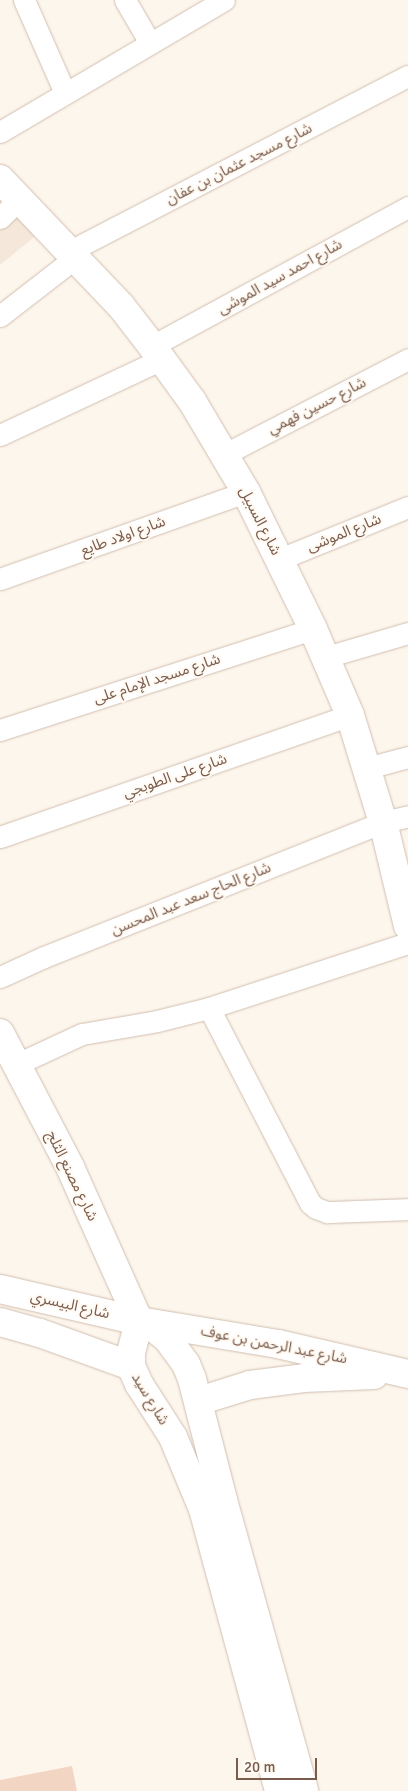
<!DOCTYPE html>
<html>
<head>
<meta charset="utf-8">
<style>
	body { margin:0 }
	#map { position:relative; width:408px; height:1791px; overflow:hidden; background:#fdf6ec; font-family:Signika,"Noto Sans Arabic",sans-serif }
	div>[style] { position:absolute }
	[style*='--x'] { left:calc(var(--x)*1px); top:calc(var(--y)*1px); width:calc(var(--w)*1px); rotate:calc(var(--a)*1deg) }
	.residential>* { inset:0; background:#f5e8da }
	.building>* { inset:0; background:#f3d5c3 }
	.roads { filter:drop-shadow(0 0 1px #d1beb0) drop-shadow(0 0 1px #d1beb0) }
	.street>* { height:21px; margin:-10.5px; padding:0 10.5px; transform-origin:10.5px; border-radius:10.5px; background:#fff }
	.secondary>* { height:28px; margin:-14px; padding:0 14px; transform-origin:14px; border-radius:14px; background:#fff }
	span { translate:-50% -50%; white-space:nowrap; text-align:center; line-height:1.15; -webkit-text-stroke:4px #fffaf3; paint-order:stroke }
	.street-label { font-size:15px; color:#7a5c4d }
	.scale { position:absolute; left:236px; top:1758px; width:81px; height:22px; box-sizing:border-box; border:2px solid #7a5c4d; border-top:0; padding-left:6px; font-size:15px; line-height:18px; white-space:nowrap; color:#7a5c4d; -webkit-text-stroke:4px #fffaf3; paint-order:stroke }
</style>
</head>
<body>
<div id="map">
	<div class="residential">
		<i style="clip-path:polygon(14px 213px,38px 234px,0 265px,0 227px)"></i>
	</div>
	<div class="building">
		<i style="clip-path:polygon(72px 1766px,77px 1791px,0 1791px,0 1780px)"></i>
	</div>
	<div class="roads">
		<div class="street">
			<i style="--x:24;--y:0;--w:102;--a:66.2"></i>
			<i style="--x:125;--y:0;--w:50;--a:59.8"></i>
			<i style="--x:0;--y:132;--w:260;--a:-30.5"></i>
			<i style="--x:0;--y:218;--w:28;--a:-45"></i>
			<i style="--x:70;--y:251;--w:381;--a:-27.4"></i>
			<i style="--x:0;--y:316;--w:96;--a:-37.8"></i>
			<i style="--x:152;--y:346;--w:291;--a:-28.5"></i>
			<i style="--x:0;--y:435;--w:179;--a:-25.1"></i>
			<i style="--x:225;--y:454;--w:206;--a:-27.4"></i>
			<i style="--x:280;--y:559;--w:138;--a:-22.1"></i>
			<i style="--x:0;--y:579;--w:261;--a:-19.5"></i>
			<i style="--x:326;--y:657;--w:85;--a:-16.3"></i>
			<i style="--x:0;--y:730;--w:329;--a:-17.9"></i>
			<i style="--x:367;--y:768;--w:42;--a:-15"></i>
			<i style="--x:0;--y:837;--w:371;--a:-19.2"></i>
			<i style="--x:0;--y:977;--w:48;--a:-24.4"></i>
			<i style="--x:44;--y:957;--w:365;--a:-21.7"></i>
			<i style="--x:383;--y:822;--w:26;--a:-13"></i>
			<i style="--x:209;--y:1008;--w:220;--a:62.6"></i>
			<i style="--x:310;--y:1203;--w:8;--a:40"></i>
			<i style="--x:316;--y:1208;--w:12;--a:20"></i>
			<i style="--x:327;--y:1212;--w:81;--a:-2.1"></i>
			<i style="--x:17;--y:1064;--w:72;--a:-24.8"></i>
			<i style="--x:82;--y:1034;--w:76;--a:-9.8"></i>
			<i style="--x:157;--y:1021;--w:54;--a:-14"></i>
			<i style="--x:209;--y:1008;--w:209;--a:-18.1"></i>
		</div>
		<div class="secondary">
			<i style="--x:0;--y:179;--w:175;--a:46.4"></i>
			<i style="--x:121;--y:306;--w:51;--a:52.2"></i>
			<i style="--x:152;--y:346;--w:68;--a:54"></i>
			<i style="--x:192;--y:401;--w:106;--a:59.3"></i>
			<i style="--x:246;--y:492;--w:153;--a:63.9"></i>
			<i style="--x:313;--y:629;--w:94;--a:66.7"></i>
			<i style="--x:350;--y:715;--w:112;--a:72.9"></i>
			<i style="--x:383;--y:822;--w:107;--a:76.5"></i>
			<i style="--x:0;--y:1033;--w:151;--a:62.4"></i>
			<i style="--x:70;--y:1167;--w:169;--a:65.9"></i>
			<i style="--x:0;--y:1289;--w:143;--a:13"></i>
			<i style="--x:139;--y:1321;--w:141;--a:9.4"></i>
			<i style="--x:278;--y:1344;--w:133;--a:13"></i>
			<i style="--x:139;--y:1321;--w:17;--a:25"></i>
			<i style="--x:154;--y:1328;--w:16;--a:38"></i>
			<i style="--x:167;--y:1338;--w:32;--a:54"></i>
			<i style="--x:186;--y:1364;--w:16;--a:68"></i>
			<i style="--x:192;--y:1379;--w:125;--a:75.6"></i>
			<i style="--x:223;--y:1500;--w:302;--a:74.4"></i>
			<i style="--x:139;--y:1321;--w:32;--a:104"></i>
			<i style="--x:131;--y:1352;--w:14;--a:90"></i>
			<i style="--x:131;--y:1366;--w:20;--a:66"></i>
			<i style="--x:139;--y:1384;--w:63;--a:57.3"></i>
			<i style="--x:173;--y:1437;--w:78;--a:67.4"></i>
			<i style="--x:203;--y:1509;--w:292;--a:74.9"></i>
			<i style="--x:0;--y:1322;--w:41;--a:15.4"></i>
			<i style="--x:40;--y:1333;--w:97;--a:19.9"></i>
			<i style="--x:199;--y:1401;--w:53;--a:-17.4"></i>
			<i style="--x:250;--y:1385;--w:54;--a:-7.4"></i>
			<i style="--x:304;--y:1378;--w:70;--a:-2.5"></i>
		</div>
	</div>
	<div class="street-label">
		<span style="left:239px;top:164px;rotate:-27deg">شارع مسجد عثمان بن عفان</span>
		<span style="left:280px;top:277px;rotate:-29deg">شارع احمد سيد الموشى</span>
		<span style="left:317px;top:406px;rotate:-27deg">شارع حسين فهمي</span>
		<span style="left:260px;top:521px;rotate:63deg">شارع السبيل</span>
		<span style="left:344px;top:533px;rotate:-22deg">شارع الموشى</span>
		<span style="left:123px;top:536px;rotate:-20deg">شارع اولاد طايع</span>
		<span style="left:157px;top:679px;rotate:-18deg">شارع مسجد الإمام على</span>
		<span style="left:175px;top:776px;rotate:-19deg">شارع على الطوبجي</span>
		<span style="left:191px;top:899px;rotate:-22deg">شارع الحاج سعد عبد المحسن</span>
		<span style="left:72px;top:1176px;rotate:64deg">شارع مصنع الثلج</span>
		<span style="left:70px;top:1305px;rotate:13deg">شارع البيسري</span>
		<span style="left:274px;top:1345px;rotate:11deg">شارع عبد الرحمن بن عوف</span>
		<span style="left:150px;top:1399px;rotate:59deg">شارع سيد</span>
	</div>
	<div class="scale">20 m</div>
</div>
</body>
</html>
